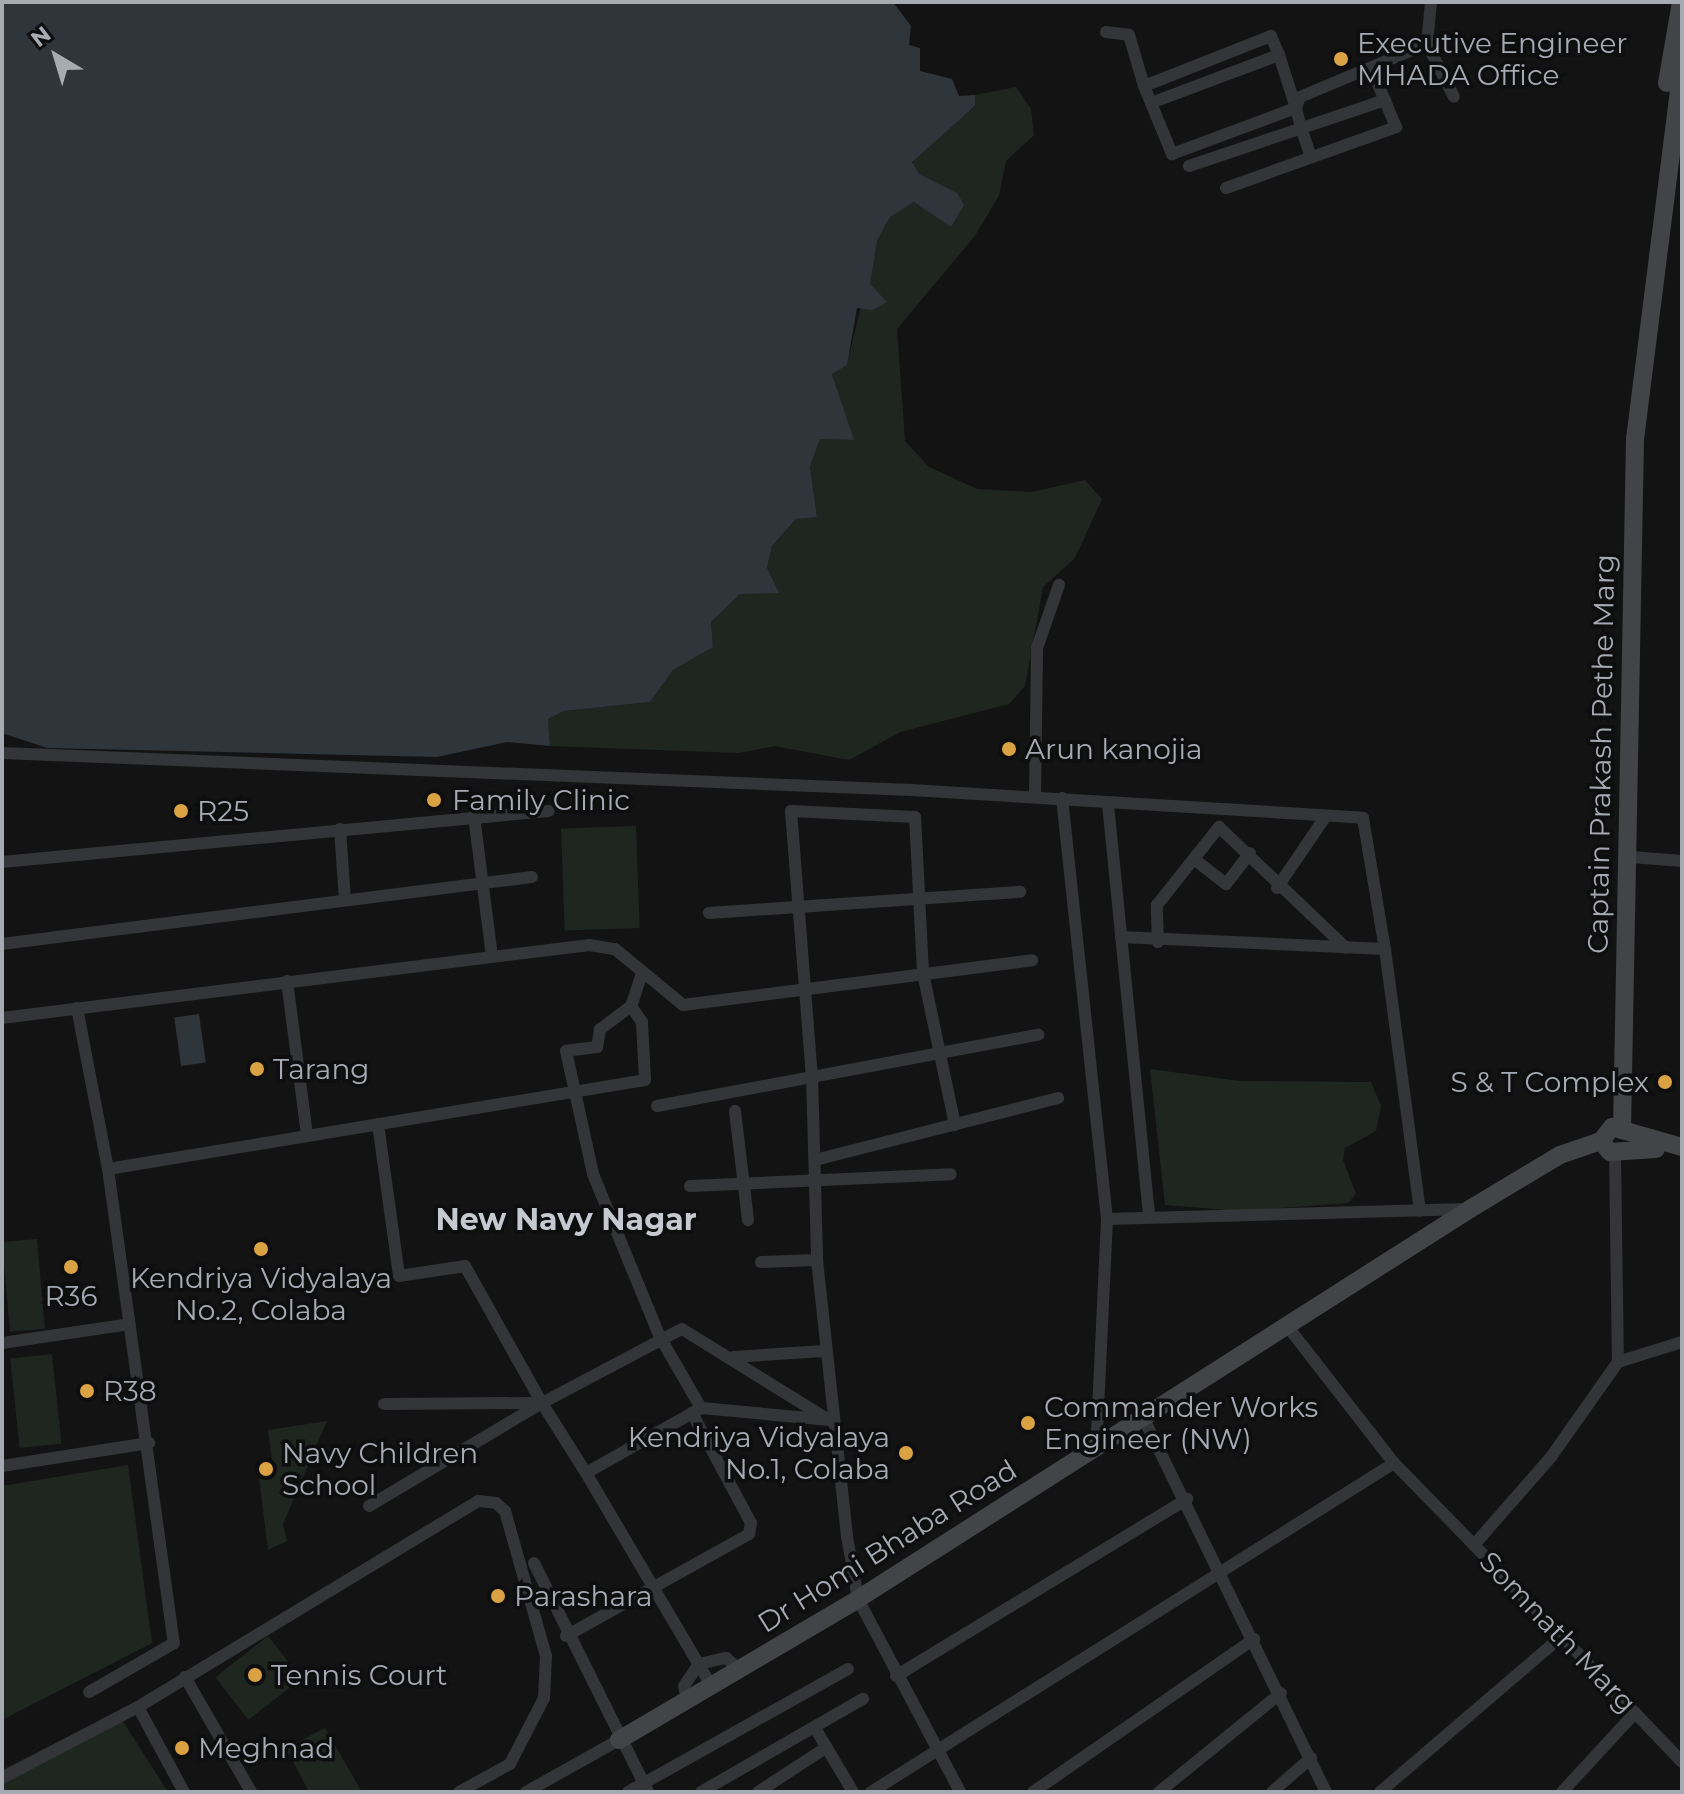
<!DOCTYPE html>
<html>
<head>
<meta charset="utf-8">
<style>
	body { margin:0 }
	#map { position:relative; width:1684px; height:1794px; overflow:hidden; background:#131314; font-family:Montserrat,sans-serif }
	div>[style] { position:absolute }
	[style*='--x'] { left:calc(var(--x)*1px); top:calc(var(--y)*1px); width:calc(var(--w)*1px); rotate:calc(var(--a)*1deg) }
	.green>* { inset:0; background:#1f2620; transform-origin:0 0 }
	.water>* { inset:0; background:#2e353b; transform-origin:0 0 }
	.street>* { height:12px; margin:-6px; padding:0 6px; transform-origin:6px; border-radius:6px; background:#343538 }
	.secondary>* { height:18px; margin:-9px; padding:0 9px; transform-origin:9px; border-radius:9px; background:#424448 }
	.dots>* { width:22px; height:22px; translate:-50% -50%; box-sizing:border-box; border:4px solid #0e0e0f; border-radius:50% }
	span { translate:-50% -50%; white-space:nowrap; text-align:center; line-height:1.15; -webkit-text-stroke:7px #0e0e0f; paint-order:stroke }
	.poi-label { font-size:28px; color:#a6aab3 }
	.left { translate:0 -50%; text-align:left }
	.right { translate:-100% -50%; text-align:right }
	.street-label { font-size:28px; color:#a6aab3 }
	.neighbourhood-label { font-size:30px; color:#c6c9cf; font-weight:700 }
	.frame { position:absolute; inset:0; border:4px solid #a6aab3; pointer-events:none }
	.north { position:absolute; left:16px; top:16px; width:80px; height:80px; -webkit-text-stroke:6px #0e0e0f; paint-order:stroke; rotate:322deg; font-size:22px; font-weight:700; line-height:32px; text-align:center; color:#a6aab3 }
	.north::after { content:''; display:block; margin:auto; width:28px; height:36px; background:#a6aab3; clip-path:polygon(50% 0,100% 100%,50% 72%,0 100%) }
</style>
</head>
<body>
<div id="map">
	<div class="green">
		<i style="clip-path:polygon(1016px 87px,1031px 109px,1034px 135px,1006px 161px,999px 196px,974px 237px,897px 329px,905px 441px,929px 467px,977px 489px,1032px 492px,1085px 480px,1102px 499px,1075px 558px,1043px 587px,1025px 686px,1009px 704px,900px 732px,849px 760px,775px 746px,739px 753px,550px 746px,548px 719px,564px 711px,650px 702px,673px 670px,713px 647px,711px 622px,767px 568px,772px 546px,796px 519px,817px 516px,810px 467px,820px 439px,853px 440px,832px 373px,847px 364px,877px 241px,890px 217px,914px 202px,935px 211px,912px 162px,916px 153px,975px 107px,975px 95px)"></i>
		<i style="left:636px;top:826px;width:102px;height:75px;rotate:88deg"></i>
		<i style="clip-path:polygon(1150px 1069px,1240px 1081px,1371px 1082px,1381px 1106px,1376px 1131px,1345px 1148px,1343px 1160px,1356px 1194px,1348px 1203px,1240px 1211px,1165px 1205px)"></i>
		<i style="left:37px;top:1239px;width:90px;height:35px;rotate:85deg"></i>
		<i style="left:52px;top:1354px;width:90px;height:42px;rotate:84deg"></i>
		<i style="clip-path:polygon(327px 1421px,283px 1524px,287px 1541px,268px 1550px,258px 1470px,273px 1468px,268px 1430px)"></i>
		<i style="clip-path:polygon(128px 1465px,152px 1643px,2px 1720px,2px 1486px)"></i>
		<i style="left:268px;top:1636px;width:54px;height:67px;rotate:52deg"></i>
		<i style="clip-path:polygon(117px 1712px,168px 1792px,2px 1792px,2px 1770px)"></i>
		<i style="clip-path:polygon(325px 1728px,362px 1792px,309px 1792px,286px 1748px)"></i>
	</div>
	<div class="water">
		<i style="clip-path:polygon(2px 2px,893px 2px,911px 26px,909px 45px,920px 48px,920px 71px,952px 79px,959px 96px,975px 95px,975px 106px,912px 162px,919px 174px,957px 193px,964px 205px,951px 227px,914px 202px,890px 217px,877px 241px,870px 284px,887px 302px,873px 310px,857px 308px,847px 365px,832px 374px,854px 440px,820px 439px,810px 467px,817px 517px,796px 519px,772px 546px,767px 568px,779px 593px,740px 594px,711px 622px,713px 647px,673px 670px,650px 702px,564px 711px,548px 719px,550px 746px,507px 742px,437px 757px,47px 748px,2px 733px)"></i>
		<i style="left:199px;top:1014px;width:49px;height:25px;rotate:82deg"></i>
	</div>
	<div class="street">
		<i style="--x:1106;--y:32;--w:23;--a:7"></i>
		<i style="--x:1129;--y:35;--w:53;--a:73.6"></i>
		<i style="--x:1427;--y:44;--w:59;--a:63"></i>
		<i style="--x:1151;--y:103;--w:137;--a:-20.6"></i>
		<i style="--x:1311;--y:157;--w:28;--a:-109"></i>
		<i style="--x:1302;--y:131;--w:24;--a:-105"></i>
		<i style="--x:1296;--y:108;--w:56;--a:-107.8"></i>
		<i style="--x:1279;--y:55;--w:21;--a:-113"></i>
		<i style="--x:1271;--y:36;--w:136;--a:158.5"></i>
		<i style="--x:1144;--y:86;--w:74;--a:67.6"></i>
		<i style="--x:1172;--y:154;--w:132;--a:-20.4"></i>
		<i style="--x:1296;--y:108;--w:12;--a:-70"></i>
		<i style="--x:1300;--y:97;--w:138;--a:-22.7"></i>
		<i style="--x:1427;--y:44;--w:42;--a:-84.6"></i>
		<i style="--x:1189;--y:166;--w:207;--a:-18.6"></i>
		<i style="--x:1226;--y:188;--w:181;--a:-19.7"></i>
		<i style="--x:1396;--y:127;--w:62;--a:-112.8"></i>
		<i style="--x:2;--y:753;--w:910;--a:2.33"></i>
		<i style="--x:911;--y:790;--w:453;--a:3.5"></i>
		<i style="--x:1363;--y:818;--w:133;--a:80.5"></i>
		<i style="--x:1035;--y:797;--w:149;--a:-89.2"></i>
		<i style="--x:1037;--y:648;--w:67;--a:-70.8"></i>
		<i style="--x:1062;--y:798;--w:423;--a:83.9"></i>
		<i style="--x:1107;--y:1219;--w:230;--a:92.7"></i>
		<i style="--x:1108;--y:804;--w:415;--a:84.3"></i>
		<i style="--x:474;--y:816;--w:142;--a:82.7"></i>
		<i style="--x:340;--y:829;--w:71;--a:86"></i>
		<i style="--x:1631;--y:857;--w:51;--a:4.5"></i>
		<i style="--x:1194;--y:859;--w:41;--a:38"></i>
		<i style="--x:1226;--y:884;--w:39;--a:-52"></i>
		<i style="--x:2;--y:862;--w:549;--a:-5.33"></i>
		<i style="--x:1277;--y:888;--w:86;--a:-55.9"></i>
		<i style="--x:709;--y:913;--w:312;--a:-3.9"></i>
		<i style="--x:1121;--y:937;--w:264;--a:2.6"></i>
		<i style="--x:1385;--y:949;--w:264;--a:82.4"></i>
		<i style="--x:1158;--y:942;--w:37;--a:-92"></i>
		<i style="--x:1157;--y:905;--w:100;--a:-51.5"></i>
		<i style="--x:1219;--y:827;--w:175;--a:43.6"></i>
		<i style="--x:2;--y:944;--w:534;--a:-7.2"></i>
		<i style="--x:641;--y:976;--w:32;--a:108"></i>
		<i style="--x:631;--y:1006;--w:39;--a:143"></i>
		<i style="--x:600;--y:1029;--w:18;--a:99"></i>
		<i style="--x:597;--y:1047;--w:31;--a:173"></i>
		<i style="--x:566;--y:1051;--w:126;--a:77.6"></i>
		<i style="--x:593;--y:1174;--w:176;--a:67.7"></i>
		<i style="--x:660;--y:1337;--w:82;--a:60"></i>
		<i style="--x:701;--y:1408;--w:130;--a:5.3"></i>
		<i style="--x:287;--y:981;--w:155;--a:82.6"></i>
		<i style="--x:77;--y:1008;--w:164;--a:79.1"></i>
		<i style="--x:108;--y:1169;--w:479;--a:82.1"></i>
		<i style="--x:174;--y:1643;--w:98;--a:150"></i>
		<i style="--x:2;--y:1018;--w:592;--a:-7.09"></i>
		<i style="--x:589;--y:945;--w:26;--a:9"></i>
		<i style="--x:615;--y:949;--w:88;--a:39.5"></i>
		<i style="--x:683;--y:1005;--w:352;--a:-7.3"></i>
		<i style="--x:657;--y:1106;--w:388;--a:-10.6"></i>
		<i style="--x:735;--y:1111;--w:110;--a:83.2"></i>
		<i style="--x:378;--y:1124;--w:153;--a:82.1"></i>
		<i style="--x:399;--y:1276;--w:67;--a:-8.6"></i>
		<i style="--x:465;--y:1266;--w:157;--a:60.7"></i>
		<i style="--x:955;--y:1125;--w:155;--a:-101.9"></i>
		<i style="--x:923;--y:973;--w:156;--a:-92.9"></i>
		<i style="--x:915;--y:817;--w:124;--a:-177.2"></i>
		<i style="--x:791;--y:811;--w:266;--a:85.5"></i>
		<i style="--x:812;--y:1076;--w:184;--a:88.4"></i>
		<i style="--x:817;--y:1260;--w:278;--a:83.8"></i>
		<i style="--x:847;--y:1536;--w:64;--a:80.1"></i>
		<i style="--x:858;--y:1599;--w:218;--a:62.1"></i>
		<i style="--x:1615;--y:1153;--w:209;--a:89.2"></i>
		<i style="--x:1618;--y:1362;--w:116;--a:125.2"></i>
		<i style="--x:1551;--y:1457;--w:117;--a:131.2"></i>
		<i style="--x:1474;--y:1545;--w:301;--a:46.2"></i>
		<i style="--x:815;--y:1160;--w:251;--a:-14.3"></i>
		<i style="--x:108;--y:1169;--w:544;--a:-9.41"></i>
		<i style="--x:645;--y:1080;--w:58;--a:-93"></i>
		<i style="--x:642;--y:1022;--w:19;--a:-125"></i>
		<i style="--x:690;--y:1186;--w:261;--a:-2.6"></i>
		<i style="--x:1107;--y:1219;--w:360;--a:-1.6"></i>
		<i style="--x:761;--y:1262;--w:56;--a:-2"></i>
		<i style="--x:1288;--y:1327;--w:172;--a:52.1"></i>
		<i style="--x:1394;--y:1463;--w:115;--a:45.7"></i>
		<i style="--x:2;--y:1343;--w:129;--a:-8.4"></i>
		<i style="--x:733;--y:1357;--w:91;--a:-3.8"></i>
		<i style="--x:1618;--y:1362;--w:67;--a:-17.4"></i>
		<i style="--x:384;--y:1404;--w:158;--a:-0.4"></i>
		<i style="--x:701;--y:1408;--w:132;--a:150.5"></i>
		<i style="--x:586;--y:1473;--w:83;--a:-122.2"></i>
		<i style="--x:542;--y:1403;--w:158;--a:-27.9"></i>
		<i style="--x:682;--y:1329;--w:171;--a:31.8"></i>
		<i style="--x:1144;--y:1419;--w:415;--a:64"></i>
		<i style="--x:2;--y:1466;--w:149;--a:-8.9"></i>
		<i style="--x:586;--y:1473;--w:246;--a:59.5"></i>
		<i style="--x:369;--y:1506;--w:201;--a:-30.8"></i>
		<i style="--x:534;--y:1563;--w:256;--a:63.5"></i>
		<i style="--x:566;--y:1636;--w:210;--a:-29.1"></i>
		<i style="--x:749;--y:1534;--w:11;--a:-80"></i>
		<i style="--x:751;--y:1523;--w:125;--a:-118.2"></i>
		<i style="--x:896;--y:1676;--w:341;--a:-31.3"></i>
		<i style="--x:185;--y:1677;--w:133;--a:60.1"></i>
		<i style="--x:687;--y:1699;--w:13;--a:-103"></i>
		<i style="--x:684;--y:1686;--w:27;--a:-56"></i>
		<i style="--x:699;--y:1664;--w:28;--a:-13"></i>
		<i style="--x:726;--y:1658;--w:17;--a:40"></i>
		<i style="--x:138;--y:1707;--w:97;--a:61.6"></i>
		<i style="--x:815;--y:1728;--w:74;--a:59.3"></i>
		<i style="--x:2;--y:1778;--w:153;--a:-27.6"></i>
		<i style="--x:138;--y:1707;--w:398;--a:-31.2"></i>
		<i style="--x:478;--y:1501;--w:18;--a:6"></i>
		<i style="--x:496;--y:1503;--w:12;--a:42"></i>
		<i style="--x:505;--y:1511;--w:151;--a:74.2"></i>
		<i style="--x:546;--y:1656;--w:42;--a:92.7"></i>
		<i style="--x:544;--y:1698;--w:74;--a:117.3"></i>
		<i style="--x:510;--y:1764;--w:58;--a:151.2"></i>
		<i style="--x:526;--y:1792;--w:107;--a:-29.2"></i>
		<i style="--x:628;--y:1792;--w:252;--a:-29.2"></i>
		<i style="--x:701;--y:1792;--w:187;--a:-29.9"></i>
		<i style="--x:758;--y:1792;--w:82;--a:-33.1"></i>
		<i style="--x:871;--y:1792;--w:618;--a:-32.17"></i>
		<i style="--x:1033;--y:1792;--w:269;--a:-34.7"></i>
		<i style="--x:1159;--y:1792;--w:157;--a:-39.1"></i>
		<i style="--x:1272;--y:1792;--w:52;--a:-41.1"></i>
		<i style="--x:1380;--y:1792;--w:240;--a:-40.6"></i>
		<i style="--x:1562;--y:1792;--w:108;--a:-47.3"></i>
	</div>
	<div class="secondary">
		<i style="--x:1667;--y:83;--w:82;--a:-80.2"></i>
		<i style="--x:1622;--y:1130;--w:691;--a:-88.92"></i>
		<i style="--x:1635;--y:439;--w:374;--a:-82.8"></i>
		<i style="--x:1601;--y:1141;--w:18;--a:-52"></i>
		<i style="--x:1612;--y:1127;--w:73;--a:15.9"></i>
		<i style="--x:1601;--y:1141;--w:14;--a:51"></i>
		<i style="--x:1610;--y:1152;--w:46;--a:-3.7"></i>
		<i style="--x:619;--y:1740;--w:277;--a:-30.5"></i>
		<i style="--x:858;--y:1599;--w:726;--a:-32.51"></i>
		<i style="--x:1470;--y:1209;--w:105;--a:-31"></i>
		<i style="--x:1560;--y:1155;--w:43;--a:-18.9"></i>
	</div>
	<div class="dots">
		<i style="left:1341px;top:59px;background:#dba244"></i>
		<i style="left:1009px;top:749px;background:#dba244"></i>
		<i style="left:434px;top:800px;background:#dba244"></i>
		<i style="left:181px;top:811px;background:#dba244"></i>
		<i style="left:257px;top:1069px;background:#dba244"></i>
		<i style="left:1665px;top:1082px;background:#dba244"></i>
		<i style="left:261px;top:1249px;background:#dba244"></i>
		<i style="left:71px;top:1267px;background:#dba244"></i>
		<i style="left:87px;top:1391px;background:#dba244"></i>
		<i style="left:1028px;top:1423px;background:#dba244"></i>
		<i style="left:906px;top:1453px;background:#dba244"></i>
		<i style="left:266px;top:1469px;background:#dba244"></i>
		<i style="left:498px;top:1596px;background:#dba244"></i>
		<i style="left:255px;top:1675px;background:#dba244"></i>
		<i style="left:182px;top:1748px;background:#dba244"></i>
	</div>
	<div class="poi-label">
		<span class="left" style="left:1357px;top:59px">Executive Engineer<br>MHADA Office</span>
		<span class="left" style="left:1025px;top:749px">Arun kanojia</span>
		<span class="left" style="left:452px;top:800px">Family Clinic</span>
		<span class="left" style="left:197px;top:811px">R25</span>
		<span class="left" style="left:273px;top:1069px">Tarang</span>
		<span class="right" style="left:1649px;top:1082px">S &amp; T Complex</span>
		<span style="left:261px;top:1294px">Kendriya Vidyalaya<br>No.2, Colaba</span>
		<span style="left:71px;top:1296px">R36</span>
		<span class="left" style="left:103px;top:1391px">R38</span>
		<span class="left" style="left:1044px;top:1423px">Commander Works<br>Engineer (NW)</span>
		<span class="right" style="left:890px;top:1453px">Kendriya Vidyalaya<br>No.1, Colaba</span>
		<span class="left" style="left:282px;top:1469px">Navy Children<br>School</span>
		<span class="left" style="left:514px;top:1596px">Parashara</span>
		<span class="left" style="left:271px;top:1675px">Tennis Court</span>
		<span class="left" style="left:198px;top:1748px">Meghnad</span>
	</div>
	<div class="street-label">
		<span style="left:1601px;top:754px;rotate:-89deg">Captain Prakash Pethe Marg</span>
		<span style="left:887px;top:1546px;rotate:-32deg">Dr Homi Bhaba Road</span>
		<span style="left:1558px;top:1632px;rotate:46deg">Somnath Marg</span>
	</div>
	<div class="neighbourhood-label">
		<span style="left:566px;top:1220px">New Navy Nagar</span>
	</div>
	<div class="frame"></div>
	<div class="north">N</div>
</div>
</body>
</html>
